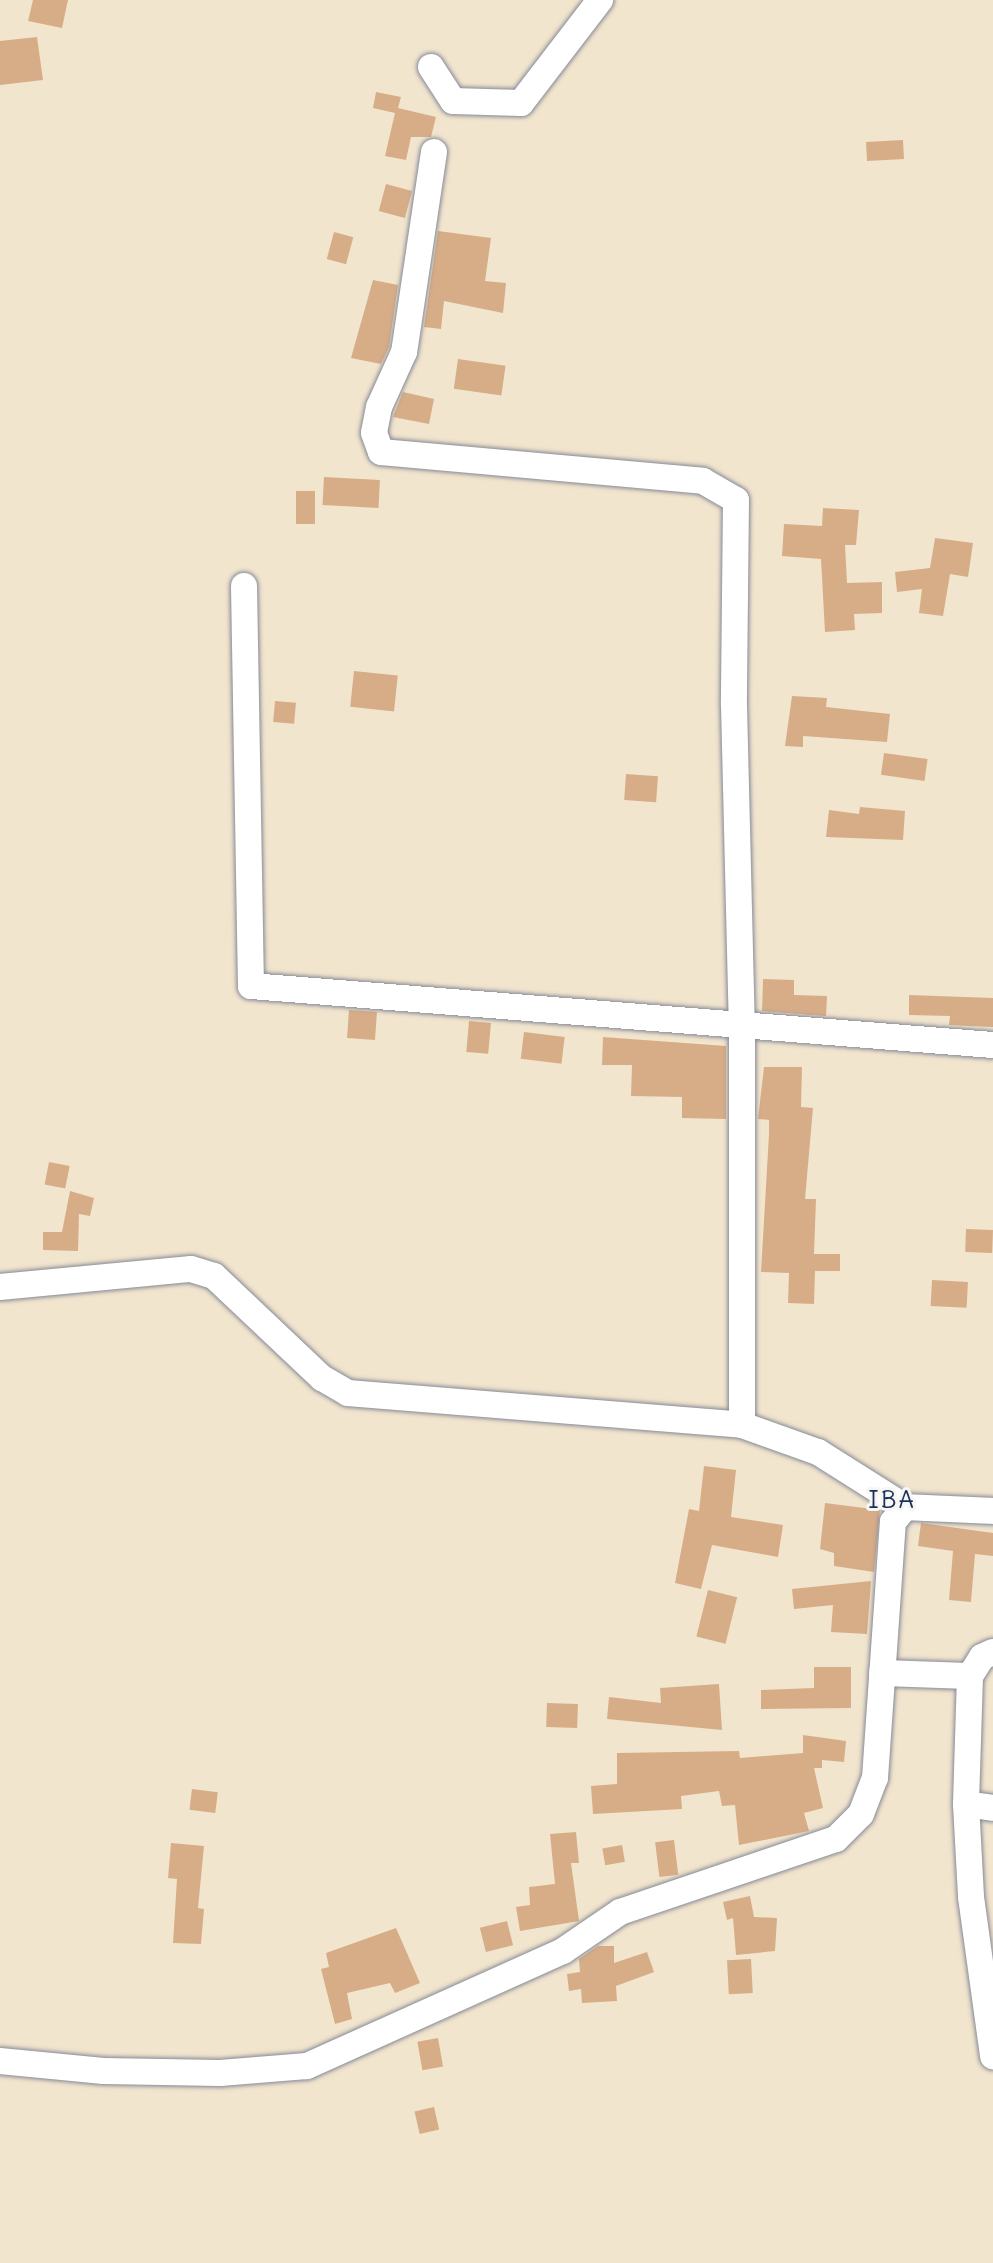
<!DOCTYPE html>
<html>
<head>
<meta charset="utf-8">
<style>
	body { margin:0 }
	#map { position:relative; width:993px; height:2263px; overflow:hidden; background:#f2e5ce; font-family:Delius,sans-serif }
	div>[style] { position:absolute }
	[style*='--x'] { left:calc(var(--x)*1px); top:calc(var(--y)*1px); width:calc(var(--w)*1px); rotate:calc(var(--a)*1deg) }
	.building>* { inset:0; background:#d7ad88; transform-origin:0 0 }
	.roads { filter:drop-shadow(0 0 2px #868a96) drop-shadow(0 0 2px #868a96) }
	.minor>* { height:26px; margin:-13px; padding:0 13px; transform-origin:13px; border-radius:13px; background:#fff }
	span { translate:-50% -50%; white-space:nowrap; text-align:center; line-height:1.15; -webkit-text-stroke:6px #f6f6f2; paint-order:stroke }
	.quarter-label { font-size:24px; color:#1b2f5e; letter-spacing:2px }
</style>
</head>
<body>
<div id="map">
	<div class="building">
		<i style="clip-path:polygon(33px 0,68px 0,62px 28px,28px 21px)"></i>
		<i style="clip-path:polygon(37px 37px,43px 80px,0 85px,0 41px)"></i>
		<i style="clip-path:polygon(376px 92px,401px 97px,398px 108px,436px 117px,431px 137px,411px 137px,406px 160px,385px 156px,395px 113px,373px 108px)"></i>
		<i style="left:903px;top:140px;width:19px;height:37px;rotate:87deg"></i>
		<i style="left:386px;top:184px;width:27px;height:28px;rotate:15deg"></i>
		<i style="clip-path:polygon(438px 231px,491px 238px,485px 281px,506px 283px,503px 313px,444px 301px,441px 329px,424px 327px)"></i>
		<i style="left:334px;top:232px;width:20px;height:28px;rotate:15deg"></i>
		<i style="clip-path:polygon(373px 280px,398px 285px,389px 347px,381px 364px,351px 358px)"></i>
		<i style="left:458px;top:359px;width:48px;height:30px;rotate:8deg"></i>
		<i style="clip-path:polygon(403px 392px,434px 399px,429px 424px,393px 417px)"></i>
		<i style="left:324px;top:477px;width:56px;height:28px;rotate:3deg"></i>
		<i style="left:296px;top:491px;width:19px;height:33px"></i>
		<i style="clip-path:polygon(823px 508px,859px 510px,856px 545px,845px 545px,847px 583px,882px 582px,882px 613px,854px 614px,855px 630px,825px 632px,821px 559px,782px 556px,784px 524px,822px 526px)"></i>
		<i style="clip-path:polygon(935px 538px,973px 543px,968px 577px,950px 574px,943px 616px,919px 613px,922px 589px,897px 592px,895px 572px,930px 568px)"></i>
		<i style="left:354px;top:671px;width:44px;height:36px;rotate:6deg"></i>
		<i style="clip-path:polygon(792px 696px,827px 698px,826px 707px,890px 714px,887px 742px,803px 736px,803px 747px,785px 746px)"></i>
		<i style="left:275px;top:701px;width:21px;height:21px;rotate:5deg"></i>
		<i style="left:884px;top:753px;width:44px;height:22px;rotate:8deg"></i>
		<i style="left:626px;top:774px;width:32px;height:26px;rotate:4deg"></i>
		<i style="clip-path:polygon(860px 807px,905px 811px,903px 840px,826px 837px,829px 810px,859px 814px)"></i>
		<i style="clip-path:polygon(763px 979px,794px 980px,794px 995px,827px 996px,826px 1016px,762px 1011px)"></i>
		<i style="clip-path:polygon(909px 995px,993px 998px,993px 1027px,949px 1025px,950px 1016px,909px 1015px)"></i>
		<i style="left:349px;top:1010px;width:28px;height:28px;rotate:4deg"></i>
		<i style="left:469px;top:1021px;width:22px;height:31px;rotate:5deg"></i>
		<i style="left:524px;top:1032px;width:41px;height:27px;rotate:7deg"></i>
		<i style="clip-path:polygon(603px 1037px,726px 1046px,726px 1119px,682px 1118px,682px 1097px,631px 1096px,632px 1065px,602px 1065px)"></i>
		<i style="clip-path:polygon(764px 1067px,802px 1067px,801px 1107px,813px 1108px,805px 1199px,816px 1199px,814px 1254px,840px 1254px,840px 1271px,815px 1271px,814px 1304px,788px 1303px,789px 1273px,761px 1272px,769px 1134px,769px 1120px,758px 1119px)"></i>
		<i style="left:49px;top:1162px;width:21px;height:23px;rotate:11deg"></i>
		<i style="clip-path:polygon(70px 1191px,94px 1198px,90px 1216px,79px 1214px,78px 1251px,43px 1250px,43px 1232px,62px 1232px)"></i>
		<i style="left:966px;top:1229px;width:27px;height:23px;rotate:2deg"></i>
		<i style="left:932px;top:1280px;width:36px;height:26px;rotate:3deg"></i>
		<i style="clip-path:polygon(704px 1466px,736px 1470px,731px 1517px,783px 1525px,778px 1557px,712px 1545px,701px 1589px,675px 1583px,689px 1509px,699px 1511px)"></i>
		<i style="clip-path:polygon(825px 1503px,880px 1510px,874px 1572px,834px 1566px,834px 1553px,820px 1549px)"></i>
		<i style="clip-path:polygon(921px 1523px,993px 1533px,993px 1556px,975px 1554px,971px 1602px,949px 1600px,953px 1551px,918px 1546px)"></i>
		<i style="clip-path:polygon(871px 1581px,867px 1634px,831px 1632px,833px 1605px,794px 1609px,792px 1589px)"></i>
		<i style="left:708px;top:1590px;width:30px;height:48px;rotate:14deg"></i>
		<i style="clip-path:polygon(814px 1667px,851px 1667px,851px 1708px,761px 1709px,761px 1690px,814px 1688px)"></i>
		<i style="clip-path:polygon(719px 1684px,722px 1730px,607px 1719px,609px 1697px,661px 1703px,660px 1688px)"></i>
		<i style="left:547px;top:1703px;width:31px;height:24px;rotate:2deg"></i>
		<i style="clip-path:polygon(803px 1735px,846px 1741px,844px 1762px,822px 1760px,822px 1768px,814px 1768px,823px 1808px,804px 1813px,809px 1831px,739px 1845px,735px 1805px,722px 1806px,719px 1791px,681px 1796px,682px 1809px,593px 1814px,591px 1786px,617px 1784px,617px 1753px,739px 1751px,740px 1758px,803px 1753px)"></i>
		<i style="left:192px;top:1789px;width:26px;height:21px;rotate:7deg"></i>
		<i style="clip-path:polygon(576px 1832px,579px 1863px,571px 1863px,579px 1921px,520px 1931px,516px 1907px,530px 1905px,529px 1887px,555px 1884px,550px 1834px)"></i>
		<i style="left:674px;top:1840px;width:35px;height:19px;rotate:83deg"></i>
		<i style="clip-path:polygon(171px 1843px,204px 1846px,198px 1908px,204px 1909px,201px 1944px,173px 1943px,177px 1879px,168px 1878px)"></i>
		<i style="left:622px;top:1845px;width:17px;height:20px;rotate:80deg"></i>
		<i style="clip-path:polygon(750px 1896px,754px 1917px,777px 1918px,775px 1951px,736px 1955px,733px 1918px,727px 1920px,723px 1902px)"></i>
		<i style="left:507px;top:1921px;width:25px;height:28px;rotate:76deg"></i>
		<i style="clip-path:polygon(396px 1928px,420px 1983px,395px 1993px,390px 1983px,347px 1993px,352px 2019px,335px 2024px,321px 1969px,329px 1967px,326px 1953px)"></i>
		<i style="clip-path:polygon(598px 1946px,614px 1946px,614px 1963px,647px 1952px,654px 1972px,616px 1986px,617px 2001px,582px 2003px,581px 1989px,569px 1991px,567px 1974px,580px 1972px,579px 1959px)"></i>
		<i style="left:751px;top:1959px;width:34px;height:24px;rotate:87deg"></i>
		<i style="left:438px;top:2038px;width:29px;height:21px;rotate:80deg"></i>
		<i style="left:434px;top:2107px;width:23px;height:20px;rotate:77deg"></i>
	</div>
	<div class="roads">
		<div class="minor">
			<i style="--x:431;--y:67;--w:40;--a:57.1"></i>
			<i style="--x:453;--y:101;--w:68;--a:1.7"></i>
			<i style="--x:521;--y:103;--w:130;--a:-52.5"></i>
			<i style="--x:434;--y:152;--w:202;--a:98.5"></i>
			<i style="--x:404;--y:352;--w:60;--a:114.4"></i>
			<i style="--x:379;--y:407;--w:26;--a:101"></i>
			<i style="--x:374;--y:433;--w:20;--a:70"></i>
			<i style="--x:381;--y:452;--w:323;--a:5.1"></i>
			<i style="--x:703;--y:481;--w:38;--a:30"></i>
			<i style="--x:736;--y:500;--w:205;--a:90.6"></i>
			<i style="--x:734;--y:705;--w:323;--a:88.6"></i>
			<i style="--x:742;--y:1028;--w:397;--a:90"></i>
			<i style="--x:244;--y:586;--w:400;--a:89"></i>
			<i style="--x:251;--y:986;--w:744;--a:4.55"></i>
			<i style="--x:0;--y:1287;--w:192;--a:-5.4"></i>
			<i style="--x:191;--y:1269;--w:24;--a:17"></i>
			<i style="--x:214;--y:1276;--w:149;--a:43.4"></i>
			<i style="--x:322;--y:1378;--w:30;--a:30"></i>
			<i style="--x:348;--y:1393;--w:395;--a:4.6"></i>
			<i style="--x:742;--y:1425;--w:81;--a:19.6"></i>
			<i style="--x:818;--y:1452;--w:103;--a:32.3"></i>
			<i style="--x:993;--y:1652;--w:12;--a:156"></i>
			<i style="--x:982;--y:1657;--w:22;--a:122"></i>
			<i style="--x:970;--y:1676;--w:128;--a:91.8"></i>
			<i style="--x:966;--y:1804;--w:93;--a:86.9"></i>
			<i style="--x:971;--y:1897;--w:161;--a:82.1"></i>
			<i style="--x:882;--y:1673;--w:88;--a:2"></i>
			<i style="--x:966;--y:1804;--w:27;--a:8"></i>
			<i style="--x:0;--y:2061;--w:104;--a:5.5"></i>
			<i style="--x:104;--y:2071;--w:116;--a:1"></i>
			<i style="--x:220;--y:2073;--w:87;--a:-4.6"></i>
			<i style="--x:307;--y:2066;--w:281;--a:-24.2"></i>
			<i style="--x:563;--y:1951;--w:69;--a:-34.4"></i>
			<i style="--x:620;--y:1912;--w:228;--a:-18.7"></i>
			<i style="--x:836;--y:1839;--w:35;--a:-45"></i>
			<i style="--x:861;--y:1814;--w:39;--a:-69"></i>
			<i style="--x:875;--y:1778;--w:257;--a:-86"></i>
			<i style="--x:893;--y:1522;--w:19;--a:-51"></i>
			<i style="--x:905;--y:1507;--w:88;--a:2.6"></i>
		</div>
	</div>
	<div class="quarter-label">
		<span style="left:892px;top:1500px">IBA</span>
	</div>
</div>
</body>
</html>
